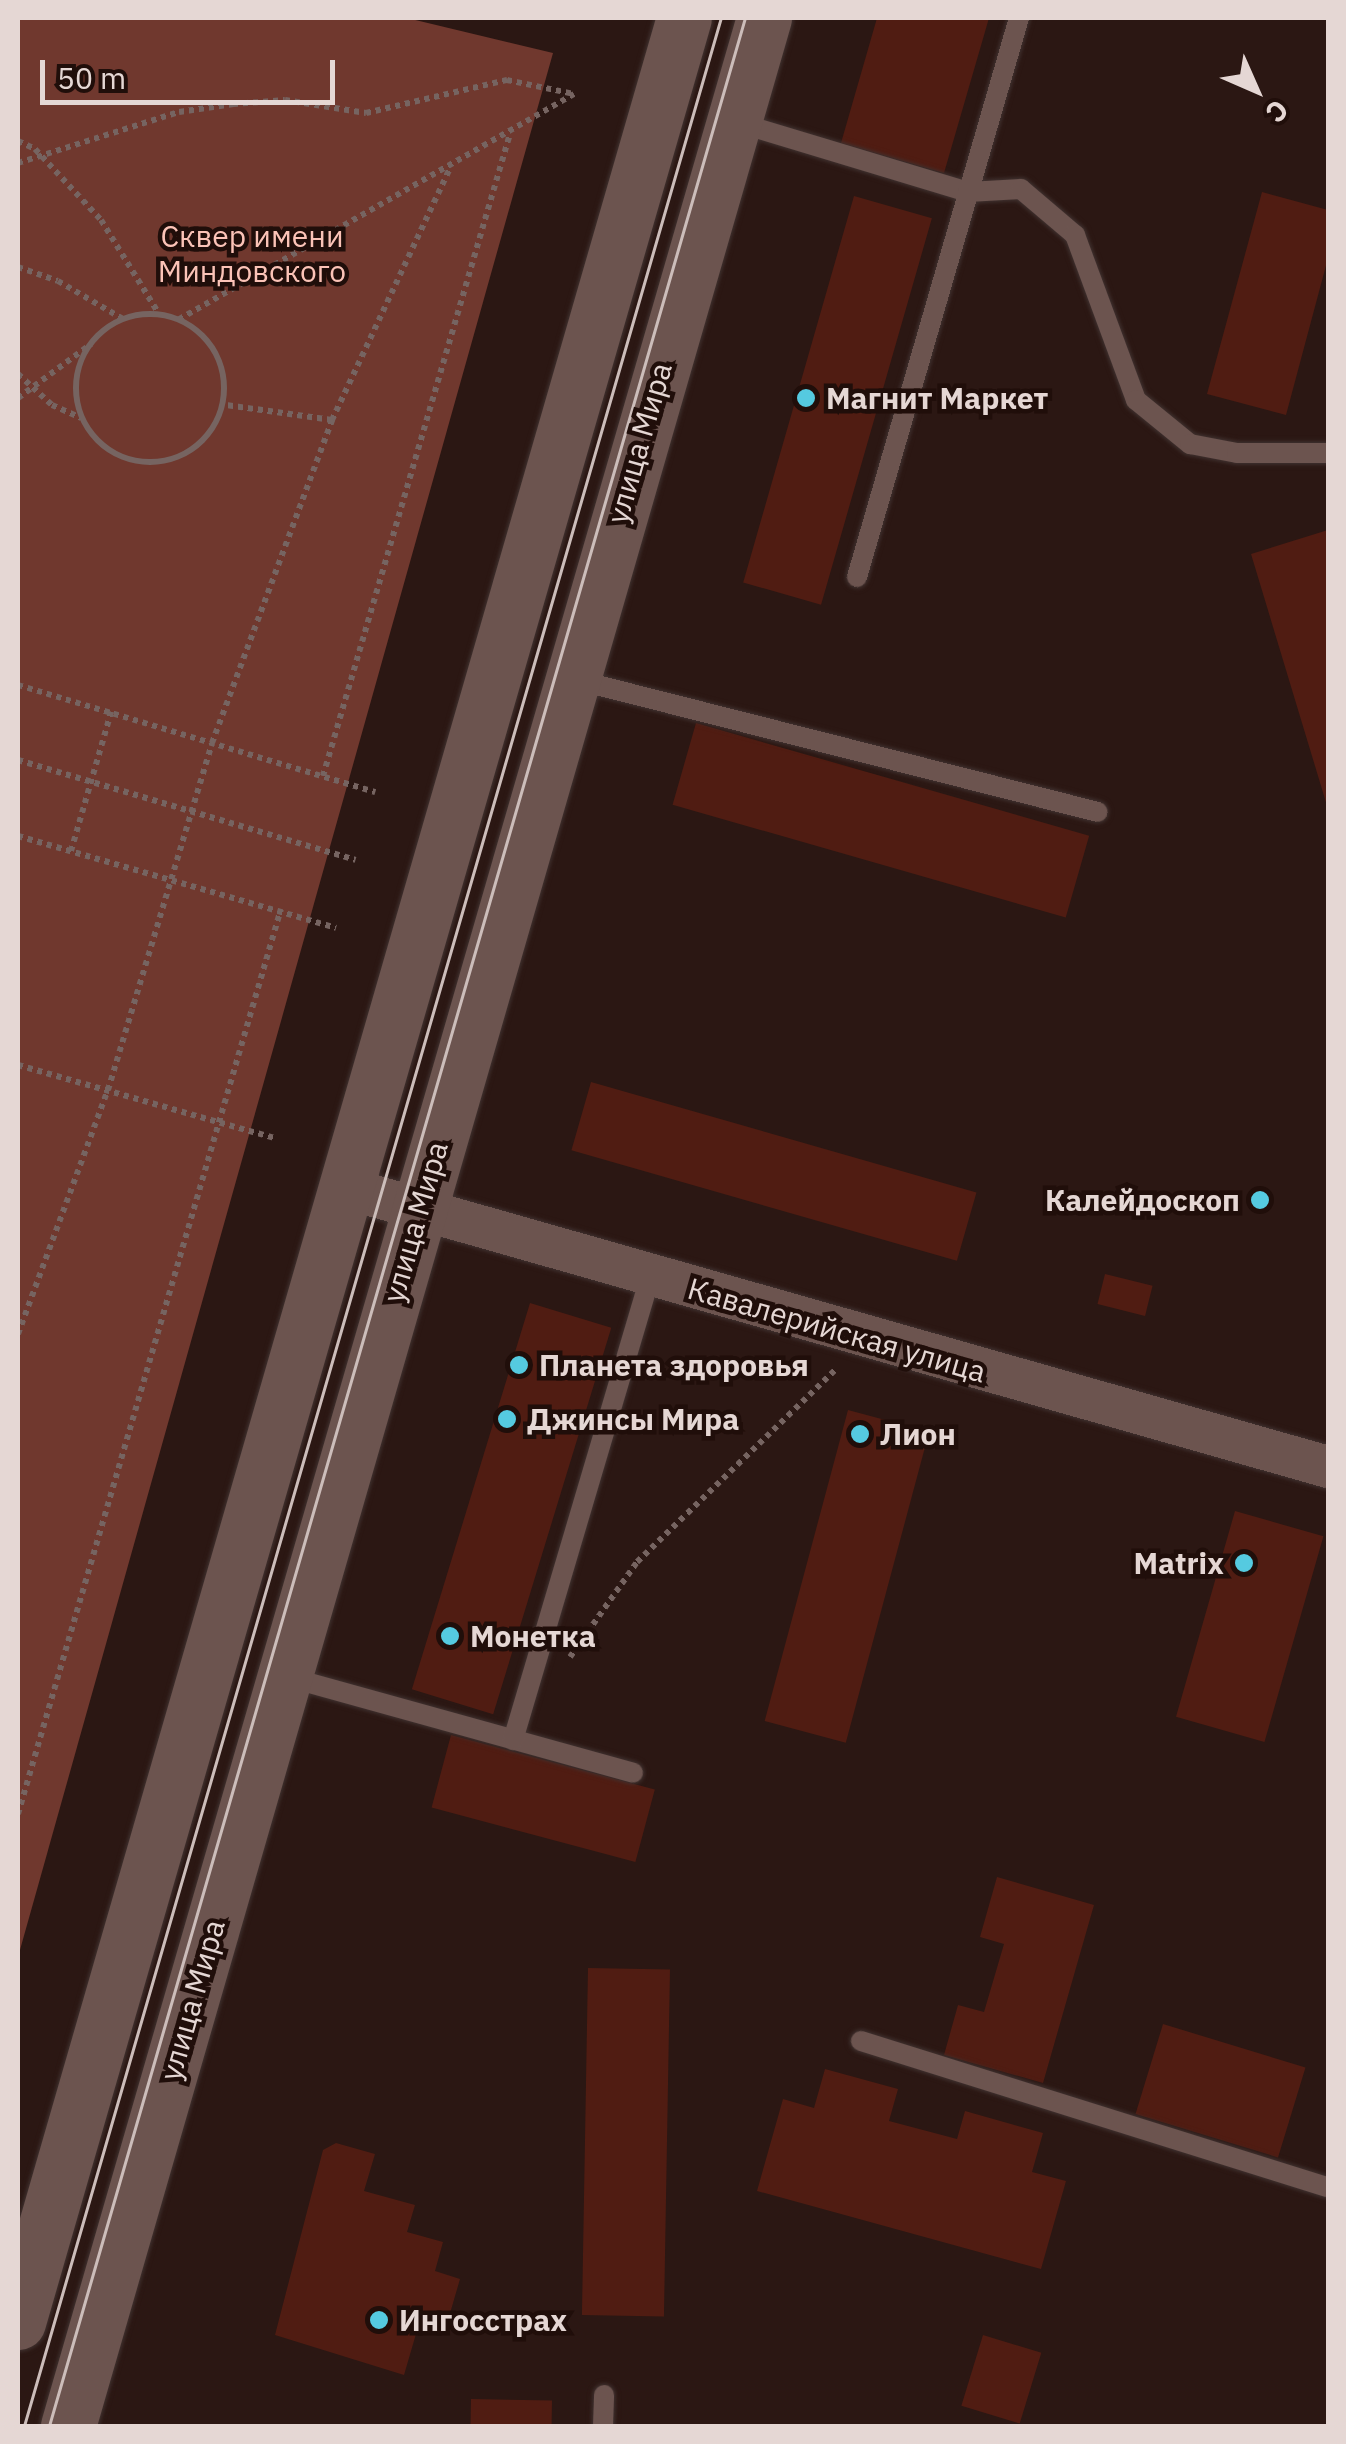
<!DOCTYPE html>
<html>
<head>
<meta charset="utf-8">
<style>
	body { margin:0 }
	#map { position:relative; width:1346px; height:2444px; overflow:hidden; background:#2b1713; font-family:"IBM Plex Sans",sans-serif }
	div>[style] { position:absolute }
	[style*='--x'] { left:calc(var(--x)*1px); top:calc(var(--y)*1px); width:calc(var(--w)*1px); rotate:calc(var(--a)*1deg) }
	.forest>* { inset:0; background:#70382e }
	.building>* { inset:0; background:#501c12; transform-origin:0 0 }
	.path>* { height:6px; margin-top:-3px; transform-origin:0; background:repeating-linear-gradient(90deg,#766461 0 5px,transparent 0 10px) }
	.path>.ring { margin:-3px; padding:0; box-sizing:content-box; background:none; border:6px solid #766461; border-radius:50% }
	.roads { filter:drop-shadow(0 0 2px #403230) drop-shadow(0 0 2px #403230) }
	.lane>* { height:20px; margin:-10px; padding:0 10px; transform-origin:10px; border-radius:10px; background:#6c544f }
	.street>* { height:42px; margin:-21px; padding:0 21px; transform-origin:21px; border-radius:21px; background:#6c544f }
	.secondary>* { height:55px; margin:-27.5px; padding:0 27.5px; transform-origin:27.5px; border-radius:27.5px; background:#6c544f }
	.tram>* { height:2.5px; margin:-1.25px; padding:0 1.25px; transform-origin:1.25px; border-radius:1.25px; background:#ccbdba }
	.dots>* { width:28px; height:28px; translate:-50% -50%; box-sizing:border-box; border:5px solid #200e0a; border-radius:50% }
	span { translate:-50% -50%; white-space:nowrap; text-align:center; line-height:1.15; -webkit-text-stroke:9px #200e0a; paint-order:stroke }
	.park-label { font-size:30px; color:#fbc3b7 }
	.poi-label { font-size:30px; color:#e5d7d4; font-weight:700 }
	.left { translate:0 -50%; text-align:left }
	.right { translate:-100% -50%; text-align:right }
	.street-label { font-size:30px; color:#e5d7d4 }
	.frame { position:absolute; inset:0; border:20px solid #e5d7d4; pointer-events:none }
	.north { position:absolute; left:1206px; top:40px; width:100px; height:100px; -webkit-text-stroke:8px #200e0a; paint-order:stroke; rotate:135deg; font-size:28px; font-weight:700; line-height:40px; text-align:center; color:#e5d7d4 }
	.north::after { content:''; display:block; margin:auto; width:35px; height:45px; background:#e5d7d4; clip-path:polygon(50% 0,100% 100%,50% 72%,0 100%) }
	.scale { position:absolute; left:40px; top:60px; width:295px; height:45px; box-sizing:border-box; border:5px solid #e5d7d4; border-top:0; padding-left:12px; font-size:30px; line-height:35px; white-space:nowrap; color:#e5d7d4; -webkit-text-stroke:8px #200e0a; paint-order:stroke }
</style>
</head>
<body>
<div id="map">
	<div class="forest">
		<i style="clip-path:polygon(18px 18px,407px 18px,553px 53px,18px 1957px)"></i>
	</div>
	<div class="building">
		<i style="clip-path:polygon(877px 18px,989px 18px,944px 173px,841px 143px)"></i>
		<i style="clip-path:polygon(1262px 192px,1328px 210px,1328px 258px,1286px 415px,1207px 394px)"></i>
		<i style="left:854px;top:196px;width:81px;height:402px;rotate:16deg"></i>
		<i style="clip-path:polygon(1328px 530px,1328px 809px,1251px 554px)"></i>
		<i style="left:696px;top:723px;width:409px;height:85px;rotate:16deg"></i>
		<i style="left:591px;top:1082px;width:401px;height:71px;rotate:16deg"></i>
		<i style="left:1105px;top:1274px;width:49px;height:31px;rotate:14deg"></i>
		<i style="left:530px;top:1303px;width:85px;height:404px;rotate:17deg"></i>
		<i style="left:848px;top:1410px;width:84px;height:322px;rotate:15deg"></i>
		<i style="left:1235px;top:1511px;width:92px;height:214px;rotate:16deg"></i>
		<i style="left:451px;top:1735px;width:211px;height:75px;rotate:15deg"></i>
		<i style="clip-path:polygon(997px 1877px,1094px 1905px,1043px 2083px,944px 2055px,958px 2005px,984px 2012px,1004px 1944px,980px 1937px)"></i>
		<i style="left:588px;top:1968px;width:82px;height:347px;rotate:1deg"></i>
		<i style="left:1163px;top:2024px;width:149px;height:94px;rotate:17deg"></i>
		<i style="clip-path:polygon(825px 2069px,898px 2089px,889px 2121px,957px 2139px,965px 2111px,1043px 2133px,1032px 2172px,1066px 2181px,1041px 2269px,757px 2191px,783px 2099px,814px 2108px)"></i>
		<i style="clip-path:polygon(336px 2143px,375px 2154px,364px 2191px,415px 2205px,407px 2232px,443px 2242px,435px 2271px,460px 2279px,444px 2334px,418px 2327px,404px 2375px,275px 2335px,323px 2150px)"></i>
		<i style="left:983px;top:2335px;width:61px;height:74px;rotate:17deg"></i>
		<i style="left:471px;top:2399px;width:81px;height:27px;rotate:1deg"></i>
	</div>
	<div class="path">
		<i style="--x:18;--y:141;--w:19;--a:25"></i>
		<i style="--x:35;--y:149;--w:97;--a:47.1"></i>
		<i style="--x:101;--y:220;--w:110;--a:58.3"></i>
		<i style="--x:18;--y:163;--w:169;--a:-17.6"></i>
		<i style="--x:179;--y:112;--w:55;--a:-8.4"></i>
		<i style="--x:233;--y:104;--w:52;--a:-4.4"></i>
		<i style="--x:285;--y:100;--w:82;--a:9.1"></i>
		<i style="--x:366;--y:113;--w:145;--a:-13.2"></i>
		<i style="--x:507;--y:80;--w:68;--a:11.8"></i>
		<i style="--x:574;--y:94;--w:456;--a:150.3"></i>
		<i style="--x:18;--y:267;--w:42;--a:19.3"></i>
		<i style="--x:58;--y:281;--w:75;--a:30.3"></i>
		<i class="ring" style="left:76px;top:314px;width:142px;height:142px"></i>
		<i style="--x:18;--y:374;--w:46;--a:42.4"></i>
		<i style="--x:52;--y:405;--w:32;--a:24"></i>
		<i style="--x:18;--y:398;--w:91;--a:-36.5"></i>
		<i style="--x:332;--y:420;--w:278;--a:-64.9"></i>
		<i style="--x:18;--y:685;--w:373;--a:16.7"></i>
		<i style="--x:18;--y:760;--w:352;--a:16.5"></i>
		<i style="--x:323;--y:776;--w:666;--a:-73.77"></i>
		<i style="--x:18;--y:836;--w:331;--a:16.1"></i>
		<i style="--x:71;--y:851;--w:145;--a:-73.9"></i>
		<i style="--x:18;--y:1065;--w:269;--a:15.9"></i>
		<i style="--x:18;--y:1334;--w:260;--a:-69.8"></i>
		<i style="--x:108;--y:1090;--w:362;--a:-73.3"></i>
		<i style="--x:212;--y:743;--w:345;--a:-69.6"></i>
		<i style="--x:332;--y:420;--w:107;--a:-171.9"></i>
		<i style="--x:570;--y:1657;--w:116;--a:-54.8"></i>
		<i style="--x:637;--y:1562;--w:276;--a:-44.1"></i>
		<i style="--x:18;--y:1814;--w:942;--a:-73.8"></i>
	</div>
	<div class="roads">
		<div class="lane">
			<i style="--x:736;--y:122;--w:242;--a:16.8"></i>
			<i style="--x:968;--y:192;--w:53;--a:-3.2"></i>
			<i style="--x:1021;--y:189;--w:71;--a:40.4"></i>
			<i style="--x:1075;--y:235;--w:176;--a:69.7"></i>
			<i style="--x:1136;--y:400;--w:70;--a:39.2"></i>
			<i style="--x:1190;--y:444;--w:48;--a:10.8"></i>
			<i style="--x:1237;--y:453;--w:91;--a:0"></i>
			<i style="--x:857;--y:577;--w:582;--a:-73.84"></i>
			<i style="--x:577;--y:680;--w:537;--a:14.22"></i>
			<i style="--x:288;--y:1677;--w:358;--a:15.5"></i>
			<i style="--x:513;--y:1740;--w:482;--a:-73.5"></i>
			<i style="--x:861;--y:2041;--w:489;--a:17.4"></i>
			<i style="--x:603;--y:2426;--w:31;--a:-88"></i>
		</div>
		<div class="street">
			<i style="--x:346;--y:1188;--w:1021;--a:15.86"></i>
		</div>
		<div class="secondary">
			<i style="--x:18;--y:2322;--w:2398;--a:-73.88"></i>
			<i style="--x:68;--y:2426;--w:2507;--a:-73.88"></i>
		</div>
	</div>
	<div class="tram">
		<i style="--x:24;--y:2426;--w:2507;--a:-73.86"></i>
		<i style="--x:49;--y:2426;--w:2507;--a:-73.88"></i>
	</div>
	<div class="dots">
		<i style="left:806px;top:398px;background:#55cae0"></i>
		<i style="left:1260px;top:1200px;background:#55cae0"></i>
		<i style="left:519px;top:1365px;background:#55cae0"></i>
		<i style="left:507px;top:1419px;background:#55cae0"></i>
		<i style="left:860px;top:1434px;background:#55cae0"></i>
		<i style="left:1244px;top:1563px;background:#55cae0"></i>
		<i style="left:450px;top:1636px;background:#55cae0"></i>
		<i style="left:379px;top:2320px;background:#55cae0"></i>
	</div>
	<div class="park-label">
		<span style="left:252px;top:253px">Сквер имени<br>Миндовского</span>
	</div>
	<div class="poi-label">
		<span class="left" style="left:826px;top:398px">Магнит Маркет</span>
		<span class="right" style="left:1240px;top:1200px">Калейдоскоп</span>
		<span class="left" style="left:539px;top:1365px">Планета здоровья</span>
		<span class="left" style="left:527px;top:1419px">Джинсы Мира</span>
		<span class="left" style="left:880px;top:1434px">Лион</span>
		<span class="right" style="left:1224px;top:1563px">Matrix</span>
		<span class="left" style="left:470px;top:1636px">Монетка</span>
		<span class="left" style="left:399px;top:2320px">Ингосстрах</span>
	</div>
	<div class="street-label">
		<span style="left:639px;top:443px;rotate:-74deg">улица Мира</span>
		<span style="left:415px;top:1222px;rotate:-74deg">улица Мира</span>
		<span style="left:837px;top:1330px;rotate:16deg">Кавалерийская улица</span>
		<span style="left:192px;top:2000px;rotate:-74deg">улица Мира</span>
	</div>
	<div class="frame"></div>
	<div class="north">С</div>
	<div class="scale">50 m</div>
</div>
</body>
</html>
